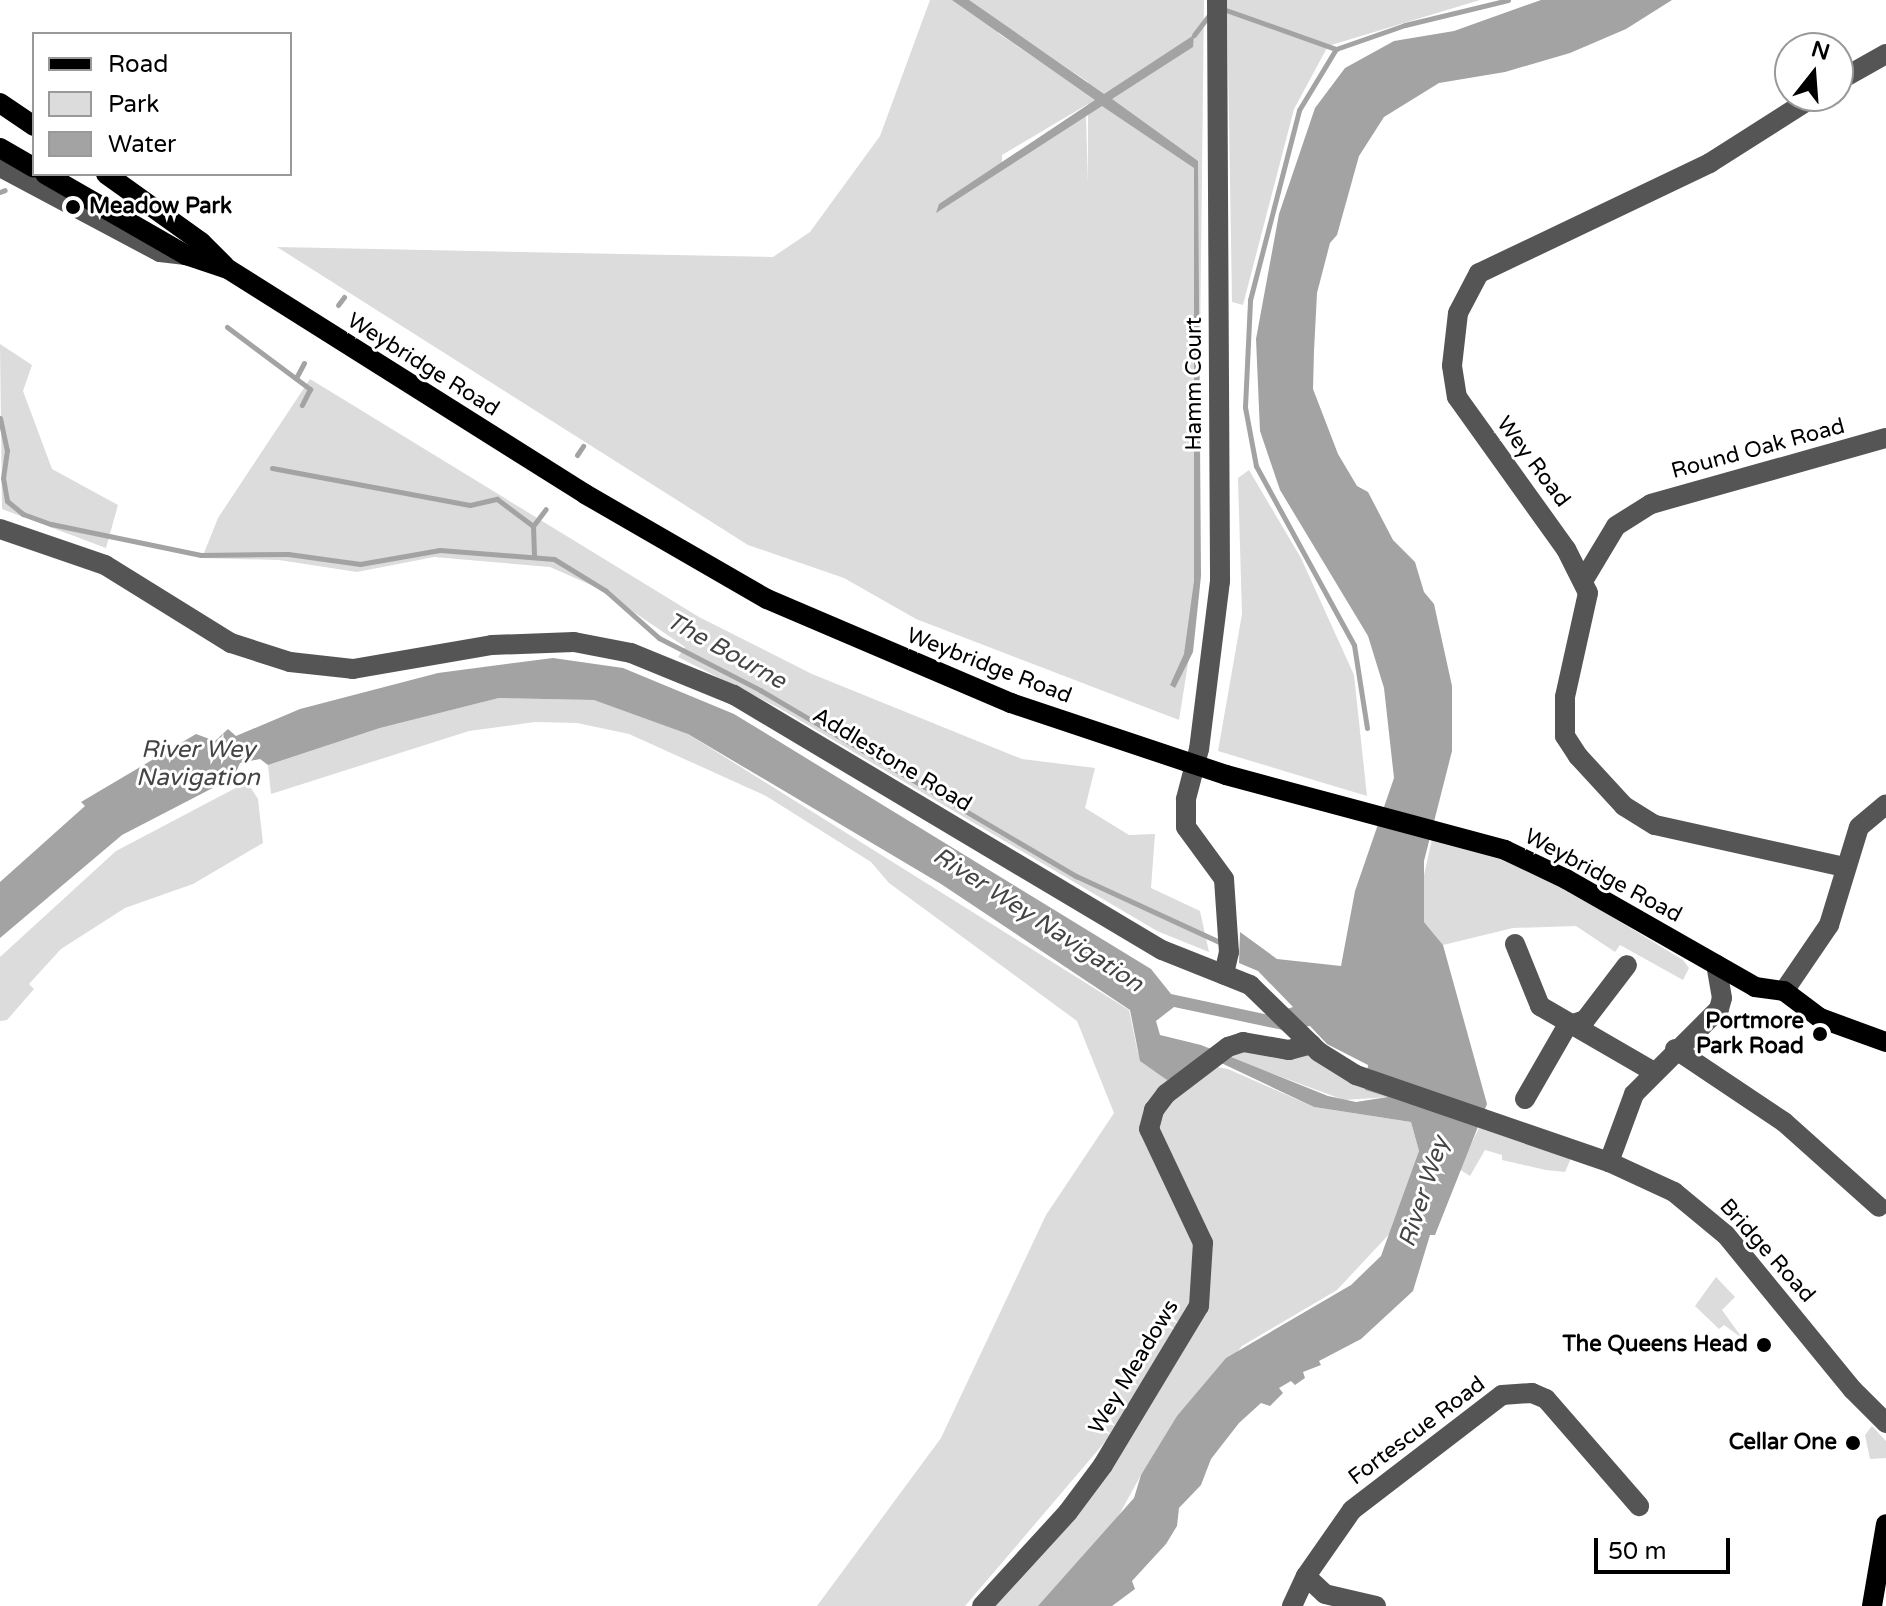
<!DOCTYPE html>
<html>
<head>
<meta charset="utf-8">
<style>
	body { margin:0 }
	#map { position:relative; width:1886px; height:1606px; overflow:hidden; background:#fff; font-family:"Varela Round",sans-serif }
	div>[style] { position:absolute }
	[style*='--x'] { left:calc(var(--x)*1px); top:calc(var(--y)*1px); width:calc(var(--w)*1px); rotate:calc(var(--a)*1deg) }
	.green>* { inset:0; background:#dcdcdc }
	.water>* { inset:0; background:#a3a3a3 }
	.stream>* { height:5px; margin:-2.5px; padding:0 2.5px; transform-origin:2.5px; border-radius:2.5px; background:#a3a3a3 }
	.minor>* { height:20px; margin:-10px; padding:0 10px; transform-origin:10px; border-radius:10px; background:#555 }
	.major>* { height:20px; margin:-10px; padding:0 10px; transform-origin:10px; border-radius:10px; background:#000 }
	.dots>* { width:22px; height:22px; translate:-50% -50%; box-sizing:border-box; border:4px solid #fff; border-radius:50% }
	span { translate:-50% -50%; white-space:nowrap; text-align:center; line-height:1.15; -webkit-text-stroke:6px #fff; paint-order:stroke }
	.poi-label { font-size:22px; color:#000; font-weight:700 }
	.left { translate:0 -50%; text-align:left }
	.right { translate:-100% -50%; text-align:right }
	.street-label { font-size:22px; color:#000 }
	.water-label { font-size:24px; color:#444; font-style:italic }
	.legend { position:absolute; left:32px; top:32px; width:260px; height:144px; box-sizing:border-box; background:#fff; border:2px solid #999; margin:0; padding:10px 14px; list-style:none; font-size:24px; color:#000 }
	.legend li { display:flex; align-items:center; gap:16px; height:40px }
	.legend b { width:40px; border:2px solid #999 }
	.north { position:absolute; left:1774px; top:32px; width:80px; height:80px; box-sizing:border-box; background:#fff; border:2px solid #999; border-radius:50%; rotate:17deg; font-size:22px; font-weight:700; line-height:32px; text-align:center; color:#000 }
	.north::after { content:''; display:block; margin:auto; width:28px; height:36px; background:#000; clip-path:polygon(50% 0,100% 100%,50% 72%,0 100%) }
	.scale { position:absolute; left:1594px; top:1538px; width:136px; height:36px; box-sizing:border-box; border:4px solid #000; border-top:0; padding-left:10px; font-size:24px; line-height:28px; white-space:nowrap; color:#000; -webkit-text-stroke:6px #fff; paint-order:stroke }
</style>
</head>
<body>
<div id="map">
	<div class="green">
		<i style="clip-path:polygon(evenodd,930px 0,1204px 0,1197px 607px,1179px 720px,916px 619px,844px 578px,748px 545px,277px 247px,773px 257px,810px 232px,880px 136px,930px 0,997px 21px,1088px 82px,1088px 94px,998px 33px,997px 21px,930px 0,1088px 104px,1088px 184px,1086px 116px,1002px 168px,1002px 155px,1088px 104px)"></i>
		<i style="clip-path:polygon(1227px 0,1480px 0,1328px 46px,1294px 109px,1243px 305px,1232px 302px)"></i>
		<i style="clip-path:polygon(0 344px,32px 365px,23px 391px,52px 469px,118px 505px,106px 548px,2px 509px)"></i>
		<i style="clip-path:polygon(310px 379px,699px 617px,812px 674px,1022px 759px,1095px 768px,1085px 808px,1129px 835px,1155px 834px,1151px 888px,1200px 911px,1209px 952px,1157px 931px,779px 708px,678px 657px,685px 647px,600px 589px,550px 567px,434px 557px,357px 572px,279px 560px,202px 558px,218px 518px)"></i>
		<i style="clip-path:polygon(1249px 470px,1301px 558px,1354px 675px,1367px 796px,1218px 751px,1242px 614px,1238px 478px)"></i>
		<i style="clip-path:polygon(499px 698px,594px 700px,640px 711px,688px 734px,1129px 1010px,1138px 1053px,1228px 1069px,1314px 1107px,1411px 1122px,1419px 1151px,1394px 1229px,1337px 1290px,1242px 1346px,1141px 1475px,1114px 1524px,1040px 1606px,986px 1606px,1180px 1354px,965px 1606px,817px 1606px,941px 1438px,1046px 1215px,1114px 1113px,1077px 1021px,889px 883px,871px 862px,766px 796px,629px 734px,577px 723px,535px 722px,469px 731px,271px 794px,268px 765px,380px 728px)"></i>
		<i style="clip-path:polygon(247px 782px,258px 799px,263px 843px,193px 884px,125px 908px,61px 949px,29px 984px,34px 989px,7px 1020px,0 1021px,0 957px,116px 851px)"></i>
		<i style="clip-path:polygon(1432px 839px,1496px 855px,1558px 884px,1683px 960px,1689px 968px,1683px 980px,1620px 945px,1615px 952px,1576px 926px,1513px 928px,1443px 945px,1424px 922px,1421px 889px)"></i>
		<i style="clip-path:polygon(1311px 1044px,1364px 1084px,1365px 1090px,1389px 1097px,1344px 1100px,1224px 1056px,1228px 1047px)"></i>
		<i style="clip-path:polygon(1479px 1128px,1486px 1130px,1571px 1158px,1565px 1172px,1546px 1170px,1502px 1160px,1502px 1155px,1485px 1150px,1470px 1176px,1459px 1169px)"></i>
		<i style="clip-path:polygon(1716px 1277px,1735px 1297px,1722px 1310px,1743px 1339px,1724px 1325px,1719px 1329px,1695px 1306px)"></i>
		<i style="clip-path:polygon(1872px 1426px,1886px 1441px,1886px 1458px,1870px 1459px,1865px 1435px)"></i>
	</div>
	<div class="water">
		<i style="clip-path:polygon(952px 0,969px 0,1104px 94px,1194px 35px,1193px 47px,1112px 99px,1198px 161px,1201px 576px,1193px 652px,1175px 688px,1170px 685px,1184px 654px,1194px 581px,1194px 168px,1102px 106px,936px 213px,939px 204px,1095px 100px)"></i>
		<i style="clip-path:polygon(evenodd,1541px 0,1672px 0,1626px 29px,1570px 53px,1505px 72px,1439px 83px,1384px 117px,1359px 156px,1337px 235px,1330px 243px,1317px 293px,1314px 351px,1313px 389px,1338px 454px,1357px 486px,1368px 492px,1393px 540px,1415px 562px,1424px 592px,1434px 604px,1452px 686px,1452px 751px,1424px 861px,1424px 922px,1443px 945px,1487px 1104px,1435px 1235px,1430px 1235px,1413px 1291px,1361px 1339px,1319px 1361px,1321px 1365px,1303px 1372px,1305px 1378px,1295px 1385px,1291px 1381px,1279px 1388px,1283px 1393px,1270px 1406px,1261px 1403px,1239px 1423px,1211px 1459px,1201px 1485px,1179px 1508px,1177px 1526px,1166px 1544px,1132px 1581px,1135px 1589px,1112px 1606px,1038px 1606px,1134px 1498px,1141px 1475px,1177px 1416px,1226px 1358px,1351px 1285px,1381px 1256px,1419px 1151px,1411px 1122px,1314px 1107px,1219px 1062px,1167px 1080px,1140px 1061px,1130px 1010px,941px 884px,688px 734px,594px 700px,499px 698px,380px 728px,268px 765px,260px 759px,240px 763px,234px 777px,122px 835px,0 938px,0 882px,85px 806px,81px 802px,196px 734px,215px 741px,228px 729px,236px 736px,300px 709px,438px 673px,553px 658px,623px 668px,734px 714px,1151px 969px,1171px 994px,1269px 1015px,1293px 1007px,1258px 971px,1239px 963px,1240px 932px,1277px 959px,1341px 966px,1355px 891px,1394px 778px,1384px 688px,1368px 636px,1280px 490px,1260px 431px,1256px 339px,1279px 214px,1315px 108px,1345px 68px,1394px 41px,1454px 31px,1541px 0,1174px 1007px,1283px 1030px,1310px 1026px,1327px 1044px,1368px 1065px,1365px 1090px,1388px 1097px,1356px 1102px,1328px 1096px,1201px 1045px,1160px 1035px,1156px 1021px,1174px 1007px)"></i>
	</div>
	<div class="stream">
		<i style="--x:1223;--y:9;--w:120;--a:19.5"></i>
		<i style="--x:1194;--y:35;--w:26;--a:-53"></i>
		<i style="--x:0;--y:192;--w:5;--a:-22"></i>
		<i style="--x:338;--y:305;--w:10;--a:-53"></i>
		<i style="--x:227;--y:327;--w:104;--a:36.8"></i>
		<i style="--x:310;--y:389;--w:18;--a:117"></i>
		<i style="--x:296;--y:378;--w:17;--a:-62"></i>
		<i style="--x:0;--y:418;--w:33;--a:78"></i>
		<i style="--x:7;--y:450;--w:28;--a:98"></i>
		<i style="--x:3;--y:478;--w:23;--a:80"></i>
		<i style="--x:7;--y:501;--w:21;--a:39"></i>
		<i style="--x:23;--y:514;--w:30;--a:20"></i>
		<i style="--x:51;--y:524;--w:153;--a:11.7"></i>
		<i style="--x:201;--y:555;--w:87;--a:-0.7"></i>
		<i style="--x:288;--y:554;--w:73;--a:7.9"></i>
		<i style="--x:360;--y:564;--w:81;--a:-9.9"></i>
		<i style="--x:440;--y:550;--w:114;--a:4.5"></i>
		<i style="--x:554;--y:559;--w:61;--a:31.6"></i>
		<i style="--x:606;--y:591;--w:71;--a:41.6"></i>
		<i style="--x:659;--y:638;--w:114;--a:27.2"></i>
		<i style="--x:760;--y:690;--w:367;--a:30.5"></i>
		<i style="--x:1076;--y:876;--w:163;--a:24.7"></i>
		<i style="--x:577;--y:455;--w:11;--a:-56"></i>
		<i style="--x:272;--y:468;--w:201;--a:10.6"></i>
		<i style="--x:470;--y:505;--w:28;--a:-13"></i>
		<i style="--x:497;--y:499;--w:45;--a:36.9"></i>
		<i style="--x:533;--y:526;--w:29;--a:88"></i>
		<i style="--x:533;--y:526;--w:21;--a:-53"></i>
		<i style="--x:1367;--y:728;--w:84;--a:-98.9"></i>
		<i style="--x:1354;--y:645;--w:204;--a:-118.7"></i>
		<i style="--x:1256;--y:466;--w:60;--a:-100.6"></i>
		<i style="--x:1245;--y:407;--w:107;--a:-87.3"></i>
		<i style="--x:1250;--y:300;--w:196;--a:-75.5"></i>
		<i style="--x:1299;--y:110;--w:71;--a:-58.8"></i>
		<i style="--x:1336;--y:49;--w:73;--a:-19.2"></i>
		<i style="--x:1405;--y:25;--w:106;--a:-13.6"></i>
	</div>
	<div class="minor">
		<i style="--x:1217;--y:0;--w:581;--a:89.7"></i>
		<i style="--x:1220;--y:581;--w:169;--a:97.1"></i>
		<i style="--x:1199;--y:749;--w:52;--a:104.6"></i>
		<i style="--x:1186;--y:799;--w:28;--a:90"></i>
		<i style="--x:1186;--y:827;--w:64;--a:53.8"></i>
		<i style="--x:1224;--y:879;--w:73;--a:86.1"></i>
		<i style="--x:1229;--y:952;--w:23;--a:103"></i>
		<i style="--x:1838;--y:81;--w:55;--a:-29.4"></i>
		<i style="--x:1815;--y:96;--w:125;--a:147.5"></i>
		<i style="--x:1710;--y:163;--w:256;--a:154.5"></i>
		<i style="--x:1479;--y:273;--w:45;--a:117.7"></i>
		<i style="--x:1458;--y:313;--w:53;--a:96.5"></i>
		<i style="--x:1452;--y:366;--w:31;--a:81"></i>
		<i style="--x:1457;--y:397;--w:187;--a:54.4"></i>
		<i style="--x:1566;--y:549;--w:49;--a:63.4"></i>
		<i style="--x:1588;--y:593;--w:107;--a:102.5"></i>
		<i style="--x:1565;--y:697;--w:39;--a:90"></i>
		<i style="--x:1565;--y:736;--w:24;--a:57"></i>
		<i style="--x:1578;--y:756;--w:68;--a:47.4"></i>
		<i style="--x:1624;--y:806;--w:36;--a:32"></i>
		<i style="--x:1655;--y:825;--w:195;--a:12.5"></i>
		<i style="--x:0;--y:167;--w:181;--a:28"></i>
		<i style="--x:160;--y:252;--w:26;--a:7"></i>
		<i style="--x:0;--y:529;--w:111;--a:18.9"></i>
		<i style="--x:105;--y:565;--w:148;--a:31.8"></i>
		<i style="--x:231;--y:643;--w:62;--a:17.9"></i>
		<i style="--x:290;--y:662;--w:63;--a:6.3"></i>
		<i style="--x:353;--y:669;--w:141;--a:-9.8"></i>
		<i style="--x:492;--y:645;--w:82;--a:-2.1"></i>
		<i style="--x:574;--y:642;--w:58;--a:10.9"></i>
		<i style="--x:631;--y:653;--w:111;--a:22.2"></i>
		<i style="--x:734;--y:695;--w:498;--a:30.8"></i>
		<i style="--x:1162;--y:950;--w:95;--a:21.7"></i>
		<i style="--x:1250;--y:985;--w:96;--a:44.2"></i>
		<i style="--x:1319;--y:1052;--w:44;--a:31.9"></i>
		<i style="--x:1356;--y:1075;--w:268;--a:19"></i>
		<i style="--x:1609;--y:1162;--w:72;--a:24.8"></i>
		<i style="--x:1674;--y:1192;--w:67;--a:39.6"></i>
		<i style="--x:1726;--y:1235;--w:200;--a:50.7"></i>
		<i style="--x:1853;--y:1390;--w:47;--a:45"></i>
		<i style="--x:1583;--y:581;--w:64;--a:-59"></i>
		<i style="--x:1616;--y:526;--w:41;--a:-32.2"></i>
		<i style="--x:1651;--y:504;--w:244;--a:-15.7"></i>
		<i style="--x:1515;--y:944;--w:67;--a:68"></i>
		<i style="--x:1540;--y:1006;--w:129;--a:30.1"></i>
		<i style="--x:1784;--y:991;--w:80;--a:-55.7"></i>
		<i style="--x:1829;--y:925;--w:102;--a:-73"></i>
		<i style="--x:1859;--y:827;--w:35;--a:-40"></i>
		<i style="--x:1675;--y:1049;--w:131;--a:33.8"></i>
		<i style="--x:1784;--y:1122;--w:127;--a:41.8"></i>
		<i style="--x:1525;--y:1099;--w:84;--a:-60.1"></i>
		<i style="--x:1567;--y:1026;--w:19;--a:-18"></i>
		<i style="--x:1585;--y:1020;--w:69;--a:-52.6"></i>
		<i style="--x:1609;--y:1162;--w:72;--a:-69.8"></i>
		<i style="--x:1634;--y:1094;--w:120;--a:-45"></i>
		<i style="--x:1719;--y:1009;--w:11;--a:-75"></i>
		<i style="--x:1722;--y:998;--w:34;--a:-100"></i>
		<i style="--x:982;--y:1606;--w:127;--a:-47.5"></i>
		<i style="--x:1068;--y:1512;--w:59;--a:-53.3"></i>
		<i style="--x:1103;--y:1465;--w:186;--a:-58.9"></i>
		<i style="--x:1199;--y:1306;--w:63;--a:-86.4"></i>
		<i style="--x:1203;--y:1243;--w:126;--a:-115.3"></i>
		<i style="--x:1149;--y:1129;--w:20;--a:-75"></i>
		<i style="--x:1154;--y:1110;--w:20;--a:-53"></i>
		<i style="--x:1166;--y:1094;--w:78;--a:-37.2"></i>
		<i style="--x:1228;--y:1047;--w:16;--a:-18"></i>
		<i style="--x:1243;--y:1042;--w:47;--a:9.9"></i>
		<i style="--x:1289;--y:1050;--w:23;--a:-15"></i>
		<i style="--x:1292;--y:1606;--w:33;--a:-65"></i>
		<i style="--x:1376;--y:1606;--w:52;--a:-166.8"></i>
		<i style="--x:1325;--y:1594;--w:26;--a:-137"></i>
		<i style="--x:1306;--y:1576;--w:80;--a:-55.1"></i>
		<i style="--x:1352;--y:1510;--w:189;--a:-37.5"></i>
		<i style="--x:1502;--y:1395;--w:30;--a:-4"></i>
		<i style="--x:1532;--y:1393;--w:15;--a:23"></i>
		<i style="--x:1546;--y:1399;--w:142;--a:49"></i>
	</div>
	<div class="major">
		<i style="--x:0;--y:103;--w:41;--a:34.1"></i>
		<i style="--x:0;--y:148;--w:39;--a:30"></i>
		<i style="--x:45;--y:174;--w:163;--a:29.9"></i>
		<i style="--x:186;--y:255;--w:44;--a:18.4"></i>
		<i style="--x:228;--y:269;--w:422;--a:32.2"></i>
		<i style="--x:585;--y:494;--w:210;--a:30"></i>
		<i style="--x:767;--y:599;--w:265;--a:23.1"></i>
		<i style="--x:1011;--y:703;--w:227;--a:18.5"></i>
		<i style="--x:1226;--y:775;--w:289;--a:15"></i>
		<i style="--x:1505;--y:850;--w:68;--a:25.4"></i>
		<i style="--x:1566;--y:879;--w:218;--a:29.7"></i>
		<i style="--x:1755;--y:987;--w:29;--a:8"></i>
		<i style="--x:1784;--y:991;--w:45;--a:36.9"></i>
		<i style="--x:1820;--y:1018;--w:70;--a:20"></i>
		<i style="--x:106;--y:174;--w:117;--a:35.6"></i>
		<i style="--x:201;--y:242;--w:34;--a:45"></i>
		<i style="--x:1872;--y:1606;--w:83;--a:-80.3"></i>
	</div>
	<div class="dots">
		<i style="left:73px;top:207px;background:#000"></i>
		<i style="left:1820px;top:1034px;background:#000"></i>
		<i style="left:1764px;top:1345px;background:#000"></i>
		<i style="left:1853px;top:1443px;background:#000"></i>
	</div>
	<div class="poi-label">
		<span class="left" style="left:89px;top:207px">Meadow Park</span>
		<span class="right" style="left:1804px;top:1034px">Portmore<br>Park Road</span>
		<span class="right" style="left:1748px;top:1345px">The Queens Head</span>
		<span class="right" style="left:1837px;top:1443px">Cellar One</span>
	</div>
	<div class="street-label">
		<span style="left:423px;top:365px;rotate:32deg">Weybridge Road</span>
		<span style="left:1195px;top:384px;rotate:-90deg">Hamm Court</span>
		<span style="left:1758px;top:449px;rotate:-15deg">Round Oak Road</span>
		<span style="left:1533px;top:462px;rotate:53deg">Wey Road</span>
		<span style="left:989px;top:666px;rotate:21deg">Weybridge Road</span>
		<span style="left:892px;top:760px;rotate:31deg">Addlestone Road</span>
		<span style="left:1603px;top:876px;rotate:28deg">Weybridge Road</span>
		<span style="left:1767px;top:1251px;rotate:48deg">Bridge Road</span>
		<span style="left:1134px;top:1367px;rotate:-59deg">Wey Meadows</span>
		<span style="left:1417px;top:1431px;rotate:-37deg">Fortescue Road</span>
	</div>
	<div class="water-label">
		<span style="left:726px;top:651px;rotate:29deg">The Bourne</span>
		<span style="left:198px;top:764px">River Wey<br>Navigation</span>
		<span style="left:1038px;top:920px;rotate:33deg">River Wey Navigation</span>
		<span style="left:1424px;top:1192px;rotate:-72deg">River Wey</span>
	</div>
	<ul class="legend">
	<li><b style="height:10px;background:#000"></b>Road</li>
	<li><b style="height:22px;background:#dcdcdc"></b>Park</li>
	<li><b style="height:22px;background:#a3a3a3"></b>Water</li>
	</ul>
	<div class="north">N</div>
	<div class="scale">50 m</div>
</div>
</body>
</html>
